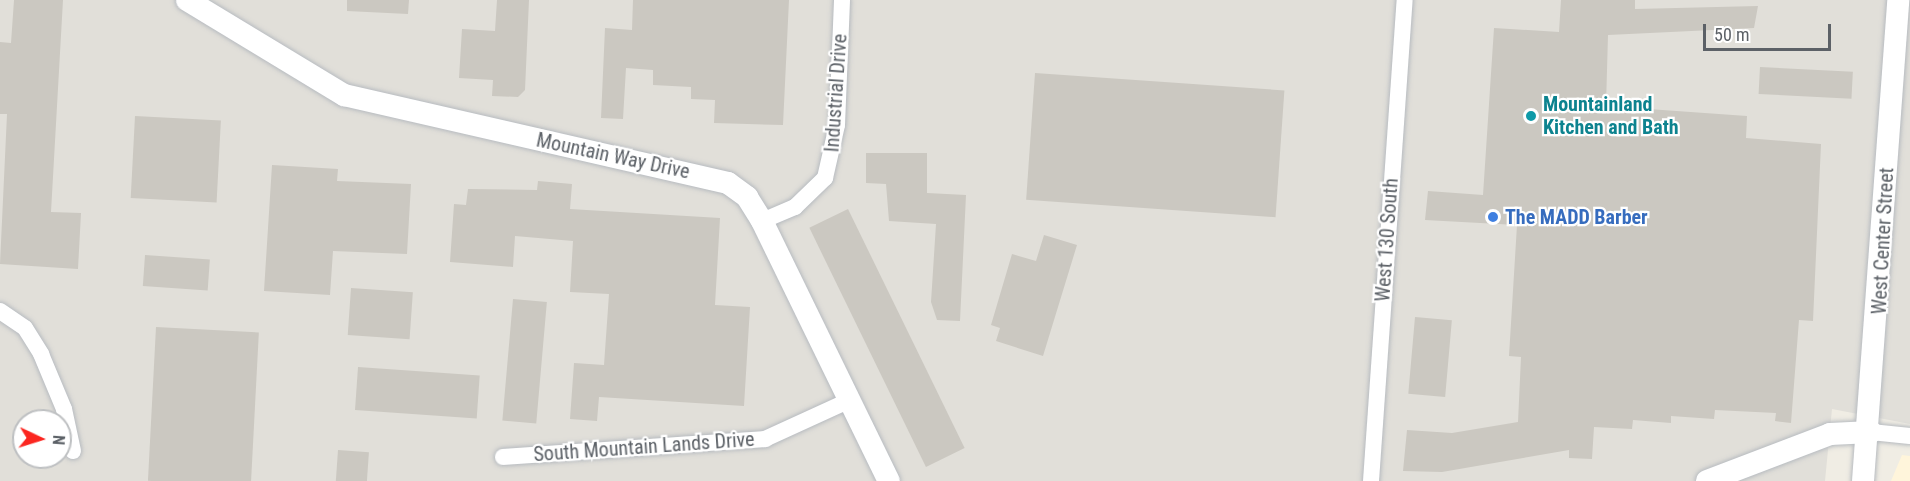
<!DOCTYPE html>
<html>
<head>
<meta charset="utf-8">
<style>
	body { margin:0 }
	#map { position:relative; width:1910px; height:481px; overflow:hidden; background:#f0ede4; font-family:"Roboto Condensed",sans-serif }
	div>[style] { position:absolute }
	[style*='--x'] { left:calc(var(--x)*1px); top:calc(var(--y)*1px); width:calc(var(--w)*1px); rotate:calc(var(--a)*1deg) }
	.commercial>* { inset:0; background:#fff5db }
	.industrial>* { inset:0; background:#e1dfd9 }
	.building>* { inset:0; background:#cbc8c1; transform-origin:0 0 }
	.roads { filter:drop-shadow(0 0 2px #b7bbc0) drop-shadow(0 0 2px #b7bbc0) }
	.street>* { height:16px; margin:-8px; padding:0 8px; transform-origin:8px; border-radius:8px; background:#fff }
	.secondary>* { height:22px; margin:-11px; padding:0 11px; transform-origin:11px; border-radius:11px; background:#fff }
	.dots>* { width:16px; height:16px; translate:-50% -50%; box-sizing:border-box; border:3px solid #fff; border-radius:50% }
	span { translate:-50% -50%; white-space:nowrap; text-align:center; line-height:1.15; -webkit-text-stroke:4.5px #fff; paint-order:stroke }
	.street-label { font-size:20px; color:#5c6167 }
	.culture-label { font-size:20px; color:#0d838f; font-weight:700 }
	.left { translate:0 -50%; text-align:left }
	.shop-label { font-size:20px; color:#366cbe; font-weight:700 }
	.north { position:absolute; left:12px; top:409px; width:60px; height:60px; box-sizing:border-box; background:#fff; border:2px solid #bec0c2; border-radius:50%; rotate:94deg; font-size:16px; font-weight:700; line-height:24px; text-align:center; color:#5c6167 }
	.north::after { content:''; display:block; margin:auto; width:21px; height:27px; background:#fb2620; clip-path:polygon(50% 0,100% 100%,50% 72%,0 100%) }
	.scale { position:absolute; left:1703px; top:24px; width:128px; height:27px; box-sizing:border-box; border:3px solid #5c6167; border-top:0; padding-left:8px; font-size:18px; line-height:21px; white-space:nowrap; color:#5c6167; -webkit-text-stroke:4px #fff; paint-order:stroke }
</style>
</head>
<body>
<div id="map">
	<div class="commercial">
		<i style="clip-path:polygon(1902px 455px,1910px 456px,1910px 481px,1891px 481px)"></i>
	</div>
	<div class="industrial">
		<i style="clip-path:polygon(evenodd,0 0,1910px 0,1910px 424px,1832px 409px,1825px 481px,0 481px,0 0,24px 421px,60px 421px,60px 457px,24px 457px,24px 421px)"></i>
	</div>
	<div class="building">
		<i style="clip-path:polygon(14px 0,63px 0,51px 212px,81px 213px,78px 269px,0 264px,7px 114px,0 114px,0 42px,11px 43px)"></i>
		<i style="clip-path:polygon(347px 0,409px 0,408px 14px,347px 11px)"></i>
		<i style="clip-path:polygon(497px 0,529px 0,525px 90px,518px 97px,492px 96px,493px 80px,459px 78px,462px 29px,495px 31px)"></i>
		<i style="clip-path:polygon(633px 0,789px 0,783px 125px,714px 123px,715px 100px,691px 99px,691px 87px,653px 85px,653px 70px,626px 68px,623px 119px,601px 118px,605px 28px,632px 30px)"></i>
		<i style="clip-path:polygon(1561px 0,1635px 0,1635px 9px,1758px 6px,1754px 28px,1608px 35px,1606px 106px,1747px 116px,1746px 138px,1821px 144px,1813px 321px,1799px 320px,1791px 423px,1775px 421px,1776px 413px,1715px 410px,1714px 419px,1671px 416px,1671px 423px,1633px 420px,1632px 429px,1594px 427px,1592px 459px,1569px 458px,1569px 450px,1442px 472px,1403px 471px,1407px 430px,1452px 433px,1518px 422px,1521px 357px,1509px 356px,1517px 225px,1425px 220px,1428px 191px,1483px 195px,1494px 28px,1559px 32px)"></i>
		<i style="left:1760px;top:67px;width:93px;height:27px;rotate:3deg"></i>
		<i style="left:1035px;top:73px;width:250px;height:127px;rotate:4deg"></i>
		<i style="left:135px;top:116px;width:86px;height:82px;rotate:3deg"></i>
		<i style="clip-path:polygon(866px 153px,927px 153px,927px 193px,966px 195px,960px 321px,937px 320px,931px 302px,936px 224px,889px 221px,886px 184px,866px 183px)"></i>
		<i style="clip-path:polygon(272px 165px,338px 169px,337px 181px,411px 184px,407px 254px,333px 251px,330px 295px,264px 291px)"></i>
		<i style="clip-path:polygon(538px 181px,572px 184px,570px 209px,720px 218px,715px 305px,750px 307px,744px 406px,599px 397px,597px 421px,570px 419px,574px 363px,604px 365px,609px 294px,570px 292px,573px 241px,515px 236px,513px 267px,450px 262px,454px 204px,466px 205px,468px 189px,537px 190px)"></i>
		<i style="left:848px;top:209px;width:266px;height:43px;rotate:64deg"></i>
		<i style="clip-path:polygon(1044px 235px,1077px 245px,1043px 356px,996px 341px,1000px 328px,991px 325px,1012px 254px,1036px 261px)"></i>
		<i style="left:145px;top:255px;width:65px;height:31px;rotate:4deg"></i>
		<i style="left:351px;top:288px;width:62px;height:47px;rotate:4deg"></i>
		<i style="left:513px;top:299px;width:34px;height:122px;rotate:5deg"></i>
		<i style="left:1415px;top:317px;width:37px;height:77px;rotate:5deg"></i>
		<i style="left:156px;top:327px;width:103px;height:154px;rotate:3deg"></i>
		<i style="left:358px;top:367px;width:122px;height:43px;rotate:4deg"></i>
		<i style="left:338px;top:450px;width:31px;height:31px;rotate:4deg"></i>
	</div>
	<div class="roads">
		<div class="street">
			<i style="--x:762;--y:221;--w:36;--a:-23"></i>
			<i style="--x:795;--y:207;--w:42;--a:-44"></i>
			<i style="--x:825;--y:178;--w:54;--a:-77.2"></i>
			<i style="--x:837;--y:125;--w:125;--a:-87.7"></i>
			<i style="--x:0;--y:311;--w:30;--a:34"></i>
			<i style="--x:25;--y:328;--w:31;--a:58"></i>
			<i style="--x:41;--y:354;--w:60;--a:67.3"></i>
			<i style="--x:64;--y:409;--w:43;--a:77.9"></i>
			<i style="--x:1871;--y:432;--w:39;--a:6"></i>
			<i style="--x:503;--y:457;--w:263;--a:-3.9"></i>
			<i style="--x:765;--y:439;--w:91;--a:-24.6"></i>
			<i style="--x:1371;--y:481;--w:482;--a:-86"></i>
		</div>
		<div class="secondary">
			<i style="--x:187;--y:0;--w:184;--a:31.2"></i>
			<i style="--x:344;--y:95;--w:394;--a:12.9"></i>
			<i style="--x:728;--y:183;--w:24;--a:36"></i>
			<i style="--x:747;--y:197;--w:28;--a:58"></i>
			<i style="--x:762;--y:221;--w:289;--a:64"></i>
			<i style="--x:1707;--y:481;--w:132;--a:-20.9"></i>
			<i style="--x:1830;--y:434;--w:41;--a:-2.8"></i>
			<i style="--x:1863;--y:481;--w:482;--a:-85.8"></i>
		</div>
	</div>
	<div class="dots">
		<i style="left:1531px;top:116px;background:#0f9aa8"></i>
		<i style="left:1493px;top:217px;background:#3f7fe0"></i>
	</div>
	<div class="street-label">
		<span style="left:836px;top:93px;rotate:-86deg">Industrial Drive</span>
		<span style="left:613px;top:156px;rotate:12deg">Mountain Way Drive</span>
		<span style="left:1387px;top:240px;rotate:-86deg">West 130 South</span>
		<span style="left:1883px;top:241px;rotate:-87deg">West Center Street</span>
		<span style="left:644px;top:447px;rotate:-4deg">South Mountain Lands Drive</span>
	</div>
	<div class="culture-label">
		<span class="left" style="left:1543px;top:116px">Mountainland<br>Kitchen and Bath</span>
	</div>
	<div class="shop-label">
		<span class="left" style="left:1505px;top:217px">The MADD Barber</span>
	</div>
	<div class="north">N</div>
	<div class="scale">50 m</div>
</div>
</body>
</html>
